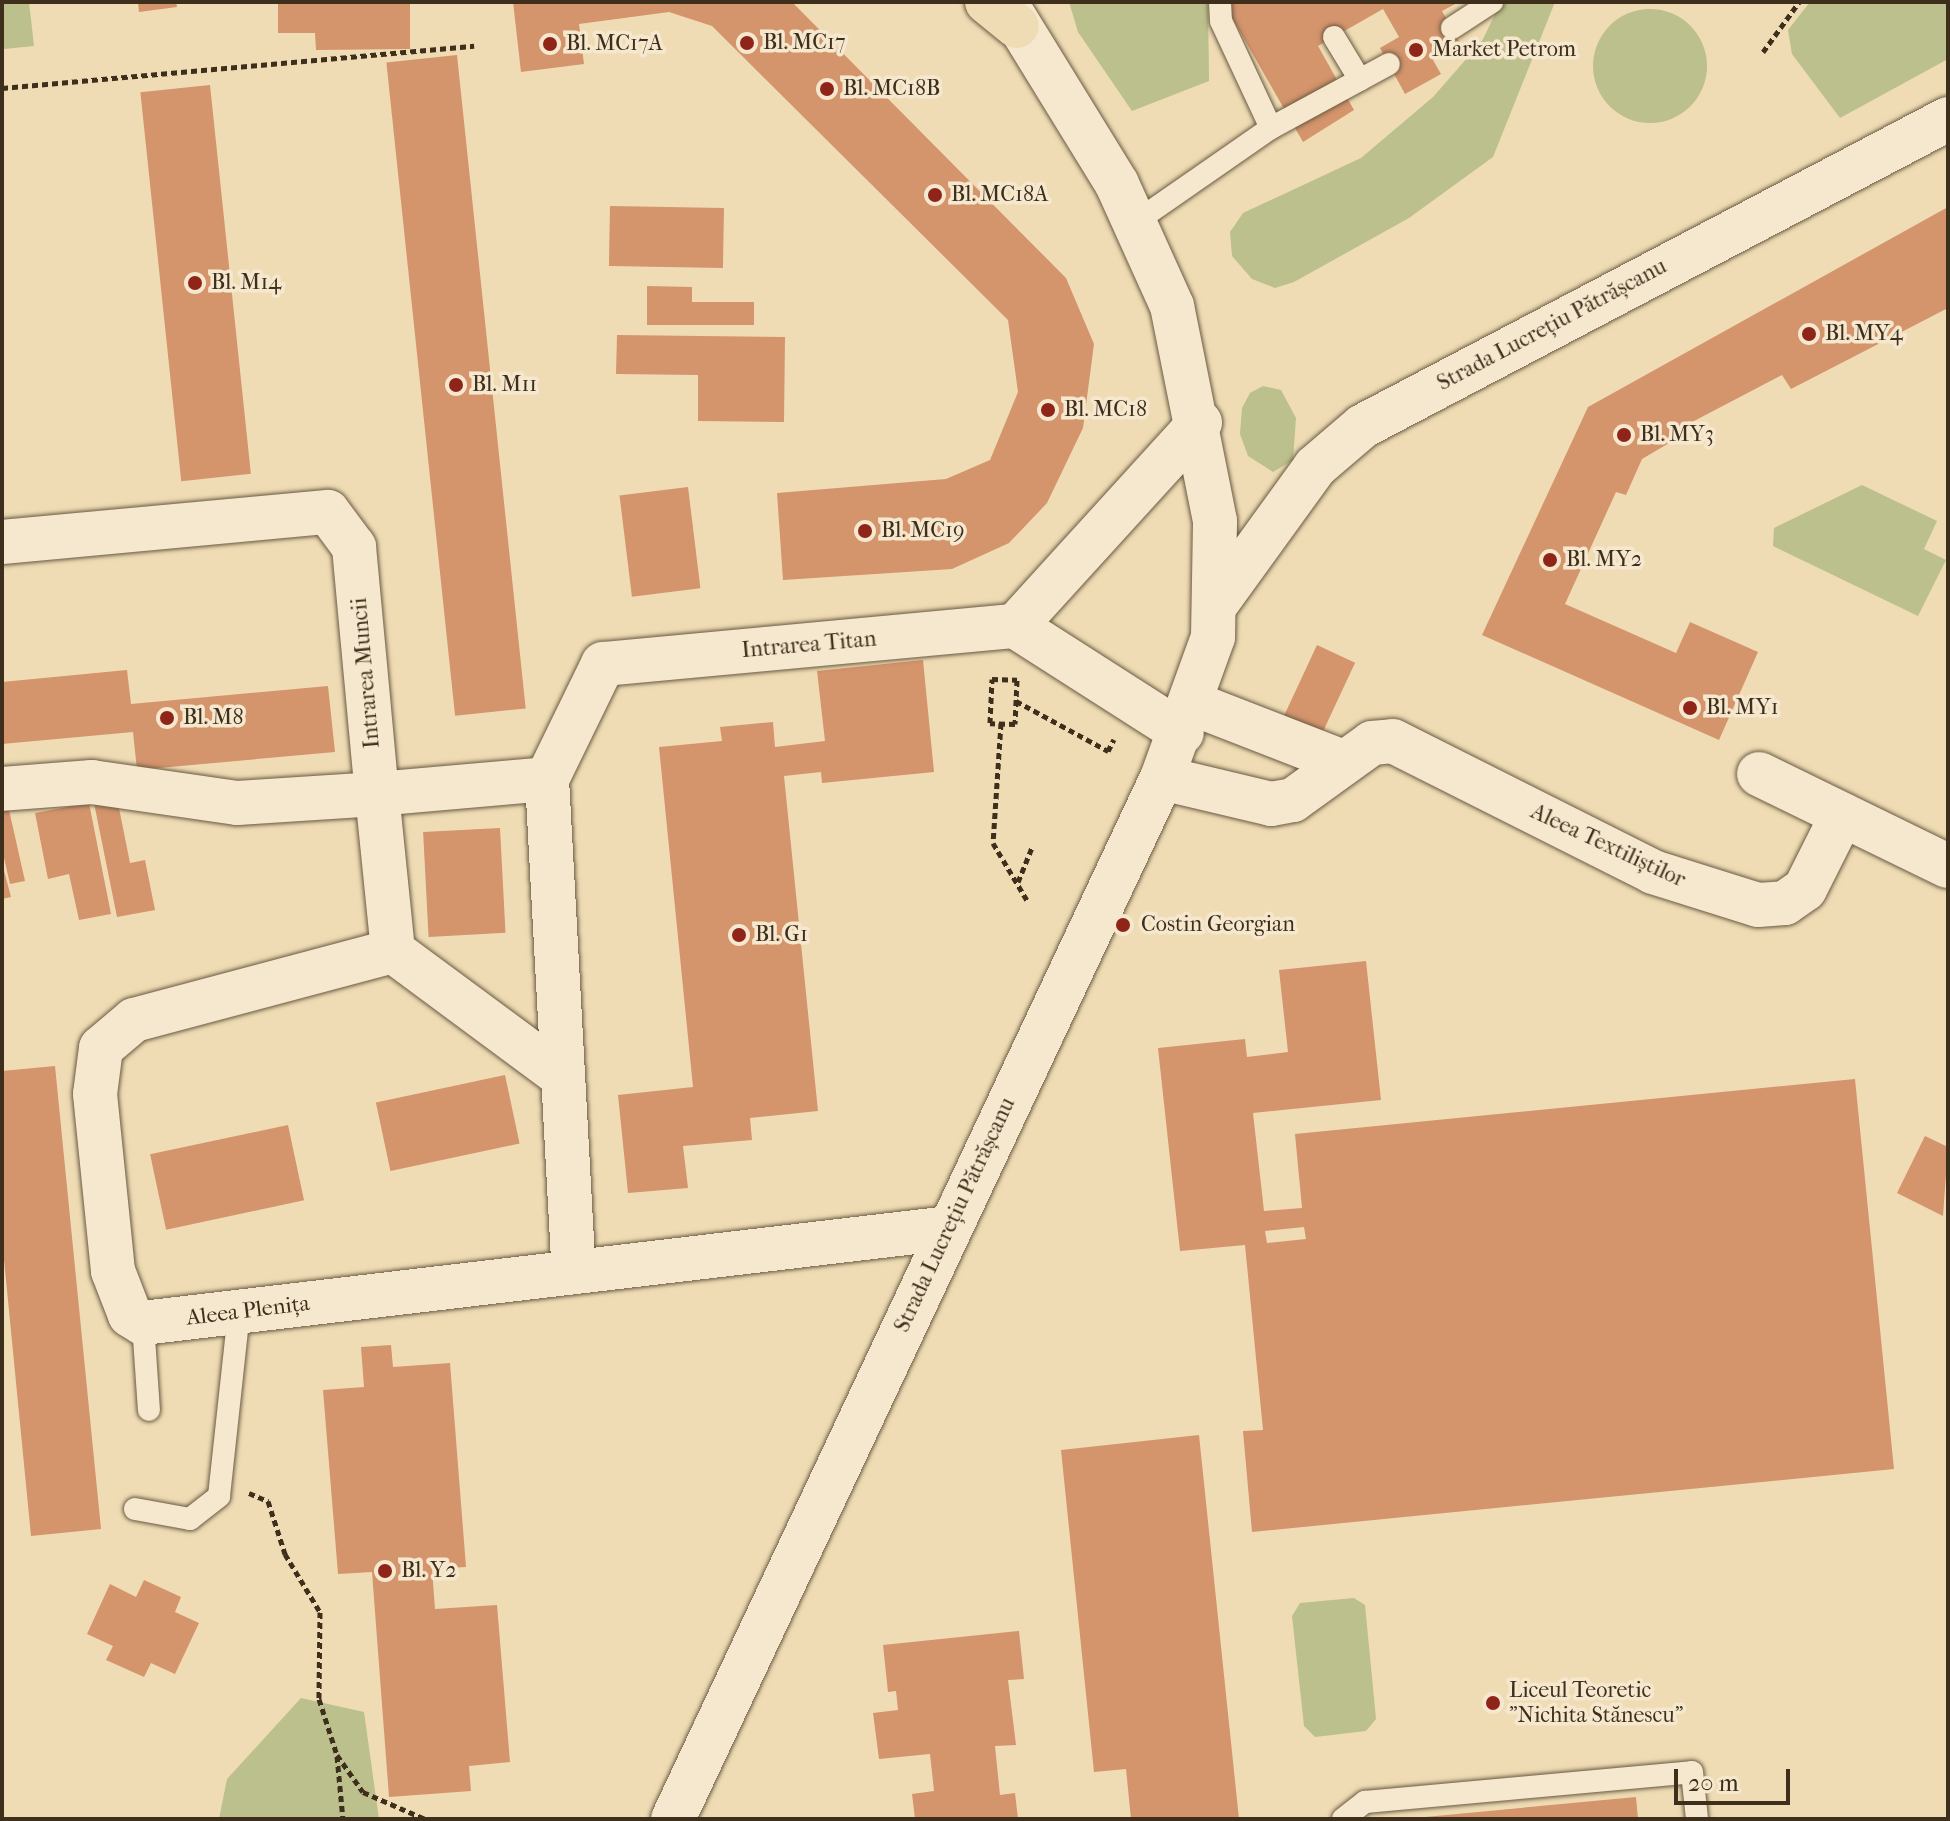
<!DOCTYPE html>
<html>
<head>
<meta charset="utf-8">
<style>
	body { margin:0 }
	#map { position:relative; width:1950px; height:1821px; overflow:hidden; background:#efdcb4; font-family:"IM FELL French Canon",serif }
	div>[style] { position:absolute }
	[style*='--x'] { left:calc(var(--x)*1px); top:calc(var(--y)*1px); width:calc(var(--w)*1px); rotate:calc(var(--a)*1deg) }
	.green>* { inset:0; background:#bbc08c }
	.round { border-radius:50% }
	.building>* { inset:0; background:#d4946c; transform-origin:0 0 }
	.path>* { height:5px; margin-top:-2.5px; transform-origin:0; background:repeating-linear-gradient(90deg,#3e2e1c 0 6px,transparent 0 10px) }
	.roads { filter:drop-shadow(0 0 2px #6a5a42) drop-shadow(0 0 2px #6a5a42) }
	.service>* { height:22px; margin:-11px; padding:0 11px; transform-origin:11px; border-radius:11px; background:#f5e8ce }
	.minor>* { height:44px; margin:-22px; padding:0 22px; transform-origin:22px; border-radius:22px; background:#f5e8ce }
	.secondary>* { height:44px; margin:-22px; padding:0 22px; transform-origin:22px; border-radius:22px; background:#f5e8ce }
	.primary>* { height:44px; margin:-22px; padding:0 22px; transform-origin:22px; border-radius:22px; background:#efdcb4 }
	.dots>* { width:22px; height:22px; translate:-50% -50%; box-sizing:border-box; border:4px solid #f5e8ce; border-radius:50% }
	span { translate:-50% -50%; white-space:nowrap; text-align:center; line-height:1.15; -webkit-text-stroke:7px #f5e8ce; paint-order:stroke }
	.poi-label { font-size:22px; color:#3e2e1c }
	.left { translate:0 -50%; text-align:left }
	.street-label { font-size:22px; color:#3e2e1c }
	.frame { position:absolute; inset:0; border:4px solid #3e2e1c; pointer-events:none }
	.scale { position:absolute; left:1674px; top:1769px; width:116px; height:36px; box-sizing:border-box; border:4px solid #3e2e1c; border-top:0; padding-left:10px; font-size:24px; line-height:28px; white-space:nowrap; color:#3e2e1c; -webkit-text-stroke:6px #f5e8ce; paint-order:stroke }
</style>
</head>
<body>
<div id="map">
	<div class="green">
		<i style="clip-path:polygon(2px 2px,29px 2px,34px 46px,4px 49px,2px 70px)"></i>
		<i style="clip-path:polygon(1069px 2px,1208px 2px,1209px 81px,1132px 111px,1078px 32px)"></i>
		<i style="clip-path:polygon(1501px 2px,1555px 2px,1493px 157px,1409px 218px,1294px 282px,1275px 288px,1252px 279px,1232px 256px,1230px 232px,1243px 213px,1361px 158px,1433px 97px,1482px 41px)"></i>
		<i style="clip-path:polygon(1810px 2px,1948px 2px,1948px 59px,1840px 118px,1792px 54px,1788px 30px)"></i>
		<i class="round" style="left:1593px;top:9px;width:114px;height:114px"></i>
		<i style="clip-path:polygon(1263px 386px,1281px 390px,1296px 418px,1293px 460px,1273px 472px,1248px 456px,1240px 434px,1242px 408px,1250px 393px)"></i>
		<i style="clip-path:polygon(1862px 485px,1937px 521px,1924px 549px,1946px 560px,1918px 616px,1773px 546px,1774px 528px)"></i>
		<i style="clip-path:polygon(1354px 1598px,1365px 1605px,1376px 1719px,1366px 1731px,1315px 1737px,1304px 1726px,1292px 1616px,1300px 1603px)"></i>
		<i style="clip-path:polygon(301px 1698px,364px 1712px,379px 1819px,219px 1819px,227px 1779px)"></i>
	</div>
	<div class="building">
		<i style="clip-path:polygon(138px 2px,176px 2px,177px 7px,139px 12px)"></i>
		<i style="clip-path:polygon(278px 2px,410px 2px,410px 49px,316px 50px,315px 33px,278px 33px)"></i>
		<i style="clip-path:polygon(513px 2px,792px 2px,1066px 278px,1094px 344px,1083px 428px,1047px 503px,1009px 543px,952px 569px,783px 580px,777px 493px,946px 479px,990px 460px,1018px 392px,1008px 320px,712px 26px,669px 12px,579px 24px,584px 64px,521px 72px)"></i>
		<i style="clip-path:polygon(1223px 2px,1459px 2px,1442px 11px,1461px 45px,1433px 60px,1441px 74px,1405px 94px,1380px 48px,1399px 37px,1383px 9px,1318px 46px,1354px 110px,1303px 142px)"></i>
		<i style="left:457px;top:55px;width:657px;height:71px;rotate:84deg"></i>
		<i style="left:210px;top:85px;width:391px;height:70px;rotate:84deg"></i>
		<i style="left:610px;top:206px;width:114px;height:60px;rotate:1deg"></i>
		<i style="clip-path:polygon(1948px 207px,1948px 308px,1791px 389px,1782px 375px,1673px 432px,1676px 439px,1642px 459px,1626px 495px,1616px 492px,1565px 604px,1676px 653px,1690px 622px,1758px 652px,1719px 740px,1482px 635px,1588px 407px)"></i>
		<i style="clip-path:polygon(647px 286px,692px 287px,692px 302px,754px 302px,754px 325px,647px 325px)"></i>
		<i style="clip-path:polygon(617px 335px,785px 337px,784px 422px,698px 421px,698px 375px,616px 374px)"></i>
		<i style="left:688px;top:487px;width:102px;height:69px;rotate:83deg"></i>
		<i style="left:1317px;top:645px;width:42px;height:83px;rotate:25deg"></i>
		<i style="clip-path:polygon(923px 660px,934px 772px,822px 783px,821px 772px,784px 776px,818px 1111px,750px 1118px,752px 1140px,683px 1146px,688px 1188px,628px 1193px,618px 1095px,693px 1087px,659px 747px,722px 741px,720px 727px,773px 722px,775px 747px,825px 741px,817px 671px)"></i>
		<i style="clip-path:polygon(127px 670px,131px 704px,328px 686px,335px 752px,137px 770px,133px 732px,2px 744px,2px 682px)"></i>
		<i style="clip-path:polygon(117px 798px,130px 863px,145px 860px,155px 910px,117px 917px,94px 803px)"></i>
		<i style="clip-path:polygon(89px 803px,111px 914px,79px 920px,69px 874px,48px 879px,35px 813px)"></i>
		<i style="clip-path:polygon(9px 810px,25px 881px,10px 884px,2px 849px,2px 811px)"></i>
		<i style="left:500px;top:828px;width:105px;height:77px;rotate:87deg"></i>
		<i style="clip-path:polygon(2px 863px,11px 897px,2px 899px)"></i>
		<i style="clip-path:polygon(evenodd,1366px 961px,1381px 1100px,1253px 1113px,1264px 1211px,1302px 1208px,1295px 1134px,1855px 1079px,1894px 1469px,1252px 1532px,1243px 1431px,1263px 1430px,1245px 1245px,1180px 1251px,1158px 1048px,1245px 1039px,1247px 1057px,1288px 1052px,1279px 970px,1366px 961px,1304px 1227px,1306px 1239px,1267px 1243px,1265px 1231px,1304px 1227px)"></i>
		<i style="clip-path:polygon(55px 1066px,101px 1529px,31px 1536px,2px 1239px,2px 1071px)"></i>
		<i style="left:505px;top:1075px;width:70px;height:132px;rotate:78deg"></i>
		<i style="left:288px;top:1125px;width:77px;height:141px;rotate:78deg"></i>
		<i style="clip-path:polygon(1925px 1136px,1948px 1147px,1943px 1216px,1897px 1193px)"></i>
		<i style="clip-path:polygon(391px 1345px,393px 1367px,450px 1363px,466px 1567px,432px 1569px,435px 1609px,497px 1605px,510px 1762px,469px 1766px,471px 1791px,389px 1797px,372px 1572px,338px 1574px,323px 1390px,364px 1387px,361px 1347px)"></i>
		<i style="clip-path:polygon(1199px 1435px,1239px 1819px,1131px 1819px,1126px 1769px,1094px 1772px,1061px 1450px)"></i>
		<i style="clip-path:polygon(144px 1580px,181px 1597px,175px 1612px,199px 1623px,175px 1674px,151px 1663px,144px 1677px,106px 1660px,113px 1646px,87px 1634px,110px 1584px,136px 1597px)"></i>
		<i style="clip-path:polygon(1019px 1631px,1024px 1679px,1008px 1680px,1016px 1745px,995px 1746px,1000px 1795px,1015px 1793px,1018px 1819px,915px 1819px,912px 1794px,934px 1791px,930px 1754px,879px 1759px,873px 1713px,898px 1710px,896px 1691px,888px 1692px,883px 1645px)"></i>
		<i style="clip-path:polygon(1636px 1797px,1638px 1819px,1425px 1819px,1425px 1817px)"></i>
	</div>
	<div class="path">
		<i style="--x:1763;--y:52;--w:62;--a:-54.2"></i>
		<i style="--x:2;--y:88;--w:474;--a:-5.1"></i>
		<i style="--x:992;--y:679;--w:25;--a:2"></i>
		<i style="--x:1017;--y:680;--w:44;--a:92.6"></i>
		<i style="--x:1015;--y:724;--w:25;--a:-178"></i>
		<i style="--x:990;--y:723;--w:44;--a:-87.4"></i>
		<i style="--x:1016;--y:701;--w:105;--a:28.5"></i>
		<i style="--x:1108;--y:751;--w:13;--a:-63"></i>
		<i style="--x:1001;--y:723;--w:120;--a:93.8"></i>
		<i style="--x:993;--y:843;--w:69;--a:59.3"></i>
		<i style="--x:1018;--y:882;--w:38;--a:-68"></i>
		<i style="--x:249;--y:1493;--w:21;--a:23"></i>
		<i style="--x:268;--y:1501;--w:56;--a:72.2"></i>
		<i style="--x:285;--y:1554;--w:68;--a:58.9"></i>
		<i style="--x:320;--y:1612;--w:87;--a:90.7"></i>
		<i style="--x:319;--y:1699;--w:59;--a:72.2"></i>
		<i style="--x:337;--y:1755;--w:45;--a:54.9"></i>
		<i style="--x:363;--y:1792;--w:68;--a:23.5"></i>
		<i style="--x:337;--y:1756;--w:63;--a:84.6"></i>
	</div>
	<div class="roads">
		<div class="service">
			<i style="--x:1220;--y:2;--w:19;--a:87"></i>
			<i style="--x:1221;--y:21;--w:118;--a:65"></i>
			<i style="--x:1452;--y:28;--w:48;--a:-33"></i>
			<i style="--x:1334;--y:37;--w:50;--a:58.8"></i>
			<i style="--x:1137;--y:221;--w:163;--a:-34.8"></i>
			<i style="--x:1271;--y:128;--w:134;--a:-28.5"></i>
			<i style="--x:143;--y:1323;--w:87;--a:86.1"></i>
			<i style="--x:135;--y:1509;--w:56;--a:10.3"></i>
			<i style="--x:190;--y:1519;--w:37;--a:-38"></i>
			<i style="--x:219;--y:1496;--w:185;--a:-83.8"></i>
			<i style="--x:1343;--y:1819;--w:28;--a:-38"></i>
			<i style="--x:1365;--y:1802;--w:328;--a:-5.2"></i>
			<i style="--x:1692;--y:1772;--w:47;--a:83.9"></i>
		</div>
		<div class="minor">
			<i style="--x:2;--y:542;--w:327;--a:-5.3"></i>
			<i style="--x:328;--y:512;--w:44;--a:53.4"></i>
			<i style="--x:354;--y:547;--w:248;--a:84.7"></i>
			<i style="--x:377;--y:794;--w:140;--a:176.3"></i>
			<i style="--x:237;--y:803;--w:147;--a:-171.8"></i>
			<i style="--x:92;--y:782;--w:90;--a:175.6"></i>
			<i style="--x:1216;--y:604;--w:169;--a:-54.1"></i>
			<i style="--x:1315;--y:467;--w:63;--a:-40.5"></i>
			<i style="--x:1363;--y:426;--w:661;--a:-27.69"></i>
			<i style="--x:1015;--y:626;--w:275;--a:-47.7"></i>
			<i style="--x:1194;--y:704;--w:160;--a:21.3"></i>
			<i style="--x:1759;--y:774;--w:210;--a:26"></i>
			<i style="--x:1162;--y:778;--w:112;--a:13.4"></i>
			<i style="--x:1271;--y:804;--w:22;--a:-10"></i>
			<i style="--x:1293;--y:800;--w:97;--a:-35.8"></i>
			<i style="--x:1372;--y:743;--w:21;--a:-5"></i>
			<i style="--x:1393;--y:741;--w:291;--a:26.7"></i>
			<i style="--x:1653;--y:872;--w:110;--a:17.4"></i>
			<i style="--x:1758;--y:905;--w:27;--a:-4"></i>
			<i style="--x:1785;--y:903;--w:24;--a:-35"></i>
			<i style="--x:1805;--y:889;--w:83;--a:-63.4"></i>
			<i style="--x:547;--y:779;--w:494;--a:86.9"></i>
			<i style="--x:393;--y:951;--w:268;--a:165.1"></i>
			<i style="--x:134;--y:1020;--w:43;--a:139.7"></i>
			<i style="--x:101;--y:1048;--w:46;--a:97.4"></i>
			<i style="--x:95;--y:1094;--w:178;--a:84.2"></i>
			<i style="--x:113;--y:1271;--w:47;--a:68.9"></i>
			<i style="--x:130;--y:1315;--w:15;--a:32"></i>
			<i style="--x:143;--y:1323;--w:812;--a:-6.72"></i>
			<i style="--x:562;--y:1076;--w:210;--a:-143.5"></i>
			<i style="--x:393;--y:951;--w:158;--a:-95.8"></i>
			<i style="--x:377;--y:794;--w:171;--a:-5"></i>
			<i style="--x:547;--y:779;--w:128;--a:-64"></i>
			<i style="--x:603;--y:664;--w:414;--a:-5.3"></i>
			<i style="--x:1015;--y:626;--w:198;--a:32.6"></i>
		</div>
		<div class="secondary">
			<i style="--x:673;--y:1819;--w:1150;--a:-64.84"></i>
			<i style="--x:1162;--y:778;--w:150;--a:-70.1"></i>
			<i style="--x:1213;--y:637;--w:116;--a:-89"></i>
			<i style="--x:1215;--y:521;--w:219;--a:-101.3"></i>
			<i style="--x:1172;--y:306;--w:134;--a:-114.3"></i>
			<i style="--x:1117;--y:184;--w:214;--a:-121.6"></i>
		</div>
		<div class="primary">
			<i style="--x:987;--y:2;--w:38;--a:39"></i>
		</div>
	</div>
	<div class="dots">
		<i style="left:747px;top:43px;background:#8f2418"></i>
		<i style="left:550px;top:44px;background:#8f2418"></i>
		<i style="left:1416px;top:50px;background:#8f2418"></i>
		<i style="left:827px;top:89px;background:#8f2418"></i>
		<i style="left:935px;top:195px;background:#8f2418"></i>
		<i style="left:195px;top:283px;background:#8f2418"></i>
		<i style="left:1809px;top:334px;background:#8f2418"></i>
		<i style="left:456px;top:385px;background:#8f2418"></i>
		<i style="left:1048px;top:410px;background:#8f2418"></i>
		<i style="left:1624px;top:435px;background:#8f2418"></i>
		<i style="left:865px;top:531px;background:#8f2418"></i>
		<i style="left:1550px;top:560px;background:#8f2418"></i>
		<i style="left:1690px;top:708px;background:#8f2418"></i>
		<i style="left:167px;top:718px;background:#8f2418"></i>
		<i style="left:1123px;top:925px;background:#8f2418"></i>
		<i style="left:739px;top:935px;background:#8f2418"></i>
		<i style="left:385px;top:1571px;background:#8f2418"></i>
		<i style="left:1493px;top:1703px;background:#8f2418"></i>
	</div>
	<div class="poi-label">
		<span class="left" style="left:763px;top:43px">Bl. MC17</span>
		<span class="left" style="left:566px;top:44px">Bl. MC17A</span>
		<span class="left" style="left:1432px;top:50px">Market Petrom</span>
		<span class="left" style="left:843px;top:89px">Bl. MC18B</span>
		<span class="left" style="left:951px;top:195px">Bl. MC18A</span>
		<span class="left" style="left:211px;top:283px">Bl. M14</span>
		<span class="left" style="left:1825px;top:334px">Bl. MY4</span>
		<span class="left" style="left:472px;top:385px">Bl. M11</span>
		<span class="left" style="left:1064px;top:410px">Bl. MC18</span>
		<span class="left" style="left:1640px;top:435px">Bl. MY3</span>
		<span class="left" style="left:881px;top:531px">Bl. MC19</span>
		<span class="left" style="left:1566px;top:560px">Bl. MY2</span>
		<span class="left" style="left:1706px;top:708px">Bl. MY1</span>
		<span class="left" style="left:183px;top:718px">Bl. M8</span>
		<span class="left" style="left:1141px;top:925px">Costin Georgian</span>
		<span class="left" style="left:755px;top:935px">Bl. G1</span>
		<span class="left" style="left:401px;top:1571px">Bl. Y2</span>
		<span class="left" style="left:1509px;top:1703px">Liceul Teoretic<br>"Nichita Stănescu"</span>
	</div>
	<div class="street-label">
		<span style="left:1552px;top:325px;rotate:-28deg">Strada Lucrețiu Pătrășcanu</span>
		<span style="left:809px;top:645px;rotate:-5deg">Intrarea Titan</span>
		<span style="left:366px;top:673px;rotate:-95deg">Intrarea Muncii</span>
		<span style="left:1608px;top:846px;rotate:25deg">Aleea Textiliștilor</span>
		<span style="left:955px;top:1215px;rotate:-65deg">Strada Lucrețiu Pătrășcanu</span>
		<span style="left:248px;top:1311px;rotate:-7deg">Aleea Plenița</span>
	</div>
	<div class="frame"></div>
	<div class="scale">20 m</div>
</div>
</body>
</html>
